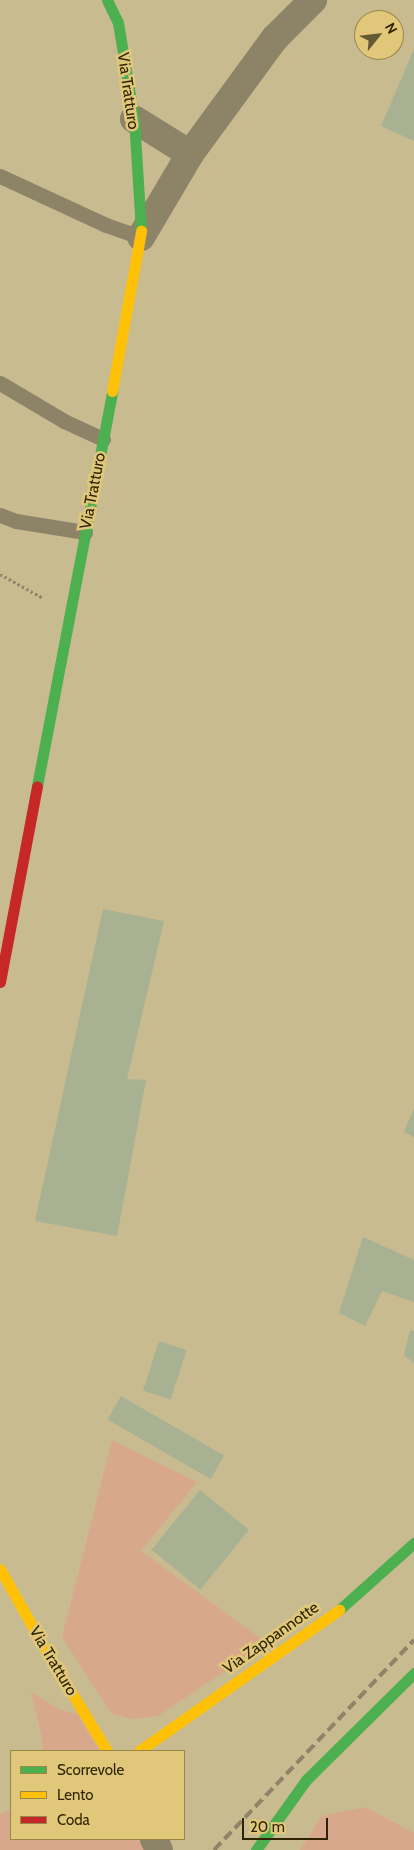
<!DOCTYPE html>
<html>
<head>
<meta charset="utf-8">
<style>
	body { margin:0 }
	#map { position:relative; width:414px; height:1850px; overflow:hidden; background:#c9bb90; font-family:Cabin,sans-serif }
	div>[style] { position:absolute }
	[style*='--x'] { left:calc(var(--x)*1px); top:calc(var(--y)*1px); width:calc(var(--w)*1px); rotate:calc(var(--a)*1deg) }
	.green>* { inset:0; background:#d8a88c }
	.building>* { inset:0; background:#a9b193; transform-origin:0 0 }
	.path>* { height:3px; margin-top:-1.5px; transform-origin:0; background:repeating-linear-gradient(90deg,#8d8469 0 2.5px,transparent 0 5px) }
	.lane>* { height:15px; margin:-7.5px; padding:0 7.5px; transform-origin:7.5px; border-radius:7.5px; background:#8d8468 }
	.street>* { height:28px; margin:-14px; padding:0 14px; transform-origin:14px; border-radius:14px; background:#8d8468 }
	.fast>* { height:11px; margin:-5.5px; padding:0 5.5px; transform-origin:5.5px; border-radius:5.5px; background:#4caf50 }
	.slow>* { height:11px; margin:-5.5px; padding:0 5.5px; transform-origin:5.5px; border-radius:5.5px; background:#ffc107 }
	.jam>* { height:11px; margin:-5.5px; padding:0 5.5px; transform-origin:5.5px; border-radius:5.5px; background:#c62828 }
	.rail>* { height:4px; margin-top:-2px; transform-origin:0; background:repeating-linear-gradient(90deg,#8e8568 0 10px,transparent 0 15px) }
	span { translate:-50% -50%; white-space:nowrap; text-align:center; line-height:1.15; -webkit-text-stroke:5px #e0c779; paint-order:stroke }
	.street-label { font-size:16px; color:#2e2402 }
	.legend { position:absolute; left:10px; top:1750px; width:175px; height:90px; box-sizing:border-box; background:#e0c779; border:1px solid #998649; margin:0; padding:6px 9px; list-style:none; font-size:15px; color:#2e2402 }
	.legend li { display:flex; align-items:center; gap:10px; height:25px }
	.legend b { width:25px; border:1px solid #998649 }
	.north { position:absolute; left:354px; top:10px; width:50px; height:50px; box-sizing:border-box; background:#e0c779; border:1px solid #998649; border-radius:50%; rotate:61deg; font-size:14px; font-weight:700; line-height:20px; text-align:center; color:#2e2402 }
	.north::after { content:''; display:block; margin:auto; width:18px; height:22px; background:#645934; clip-path:polygon(50% 0,100% 100%,50% 72%,0 100%) }
	.scale { position:absolute; left:242px; top:1818px; width:86px; height:22px; box-sizing:border-box; border:2px solid #2e2402; border-top:0; padding-left:6px; font-size:15px; line-height:18px; white-space:nowrap; color:#2e2402; -webkit-text-stroke:4px #e0c779; paint-order:stroke }
</style>
</head>
<body>
<div id="map">
	<div class="green">
		<i style="clip-path:polygon(112px 1440px,197px 1482px,141px 1551px,267px 1643px,158px 1716px,132px 1719px,111px 1713px,62px 1637px)"></i>
		<i style="clip-path:polygon(31px 1692px,61px 1710px,78px 1714px,99px 1751px,43px 1751px,42px 1738px)"></i>
		<i style="clip-path:polygon(365px 1807px,414px 1833px,414px 1850px,300px 1850px,322px 1816px)"></i>
		<i style="clip-path:polygon(11px 1810px,11px 1839px,149px 1839px,154px 1850px,0 1850px,0 1814px)"></i>
	</div>
	<div class="building">
		<i style="clip-path:polygon(414px 49px,414px 141px,381px 126px)"></i>
		<i style="clip-path:polygon(103px 909px,164px 921px,127px 1079px,146px 1080px,117px 1236px,35px 1221px)"></i>
		<i style="clip-path:polygon(414px 1108px,414px 1137px,404px 1132px)"></i>
		<i style="clip-path:polygon(363px 1237px,414px 1260px,414px 1302px,382px 1291px,365px 1326px,339px 1313px)"></i>
		<i style="clip-path:polygon(410px 1330px,414px 1331px,414px 1363px,404px 1355px)"></i>
		<i style="left:159px;top:1341px;width:29px;height:52px;rotate:18deg"></i>
		<i style="left:121px;top:1396px;width:119px;height:27px;rotate:30deg"></i>
		<i style="left:200px;top:1490px;width:63px;height:77px;rotate:39deg"></i>
	</div>
	<div class="path">
		<i style="--x:0;--y:574;--w:49;--a:29.2"></i>
	</div>
	<div class="lane">
		<i style="--x:0;--y:176;--w:117;--a:24.8"></i>
		<i style="--x:106;--y:225;--w:37;--a:19"></i>
		<i style="--x:0;--y:383;--w:74;--a:30.7"></i>
		<i style="--x:64;--y:421;--w:43;--a:24.8"></i>
		<i style="--x:0;--y:515;--w:17;--a:21"></i>
		<i style="--x:16;--y:521;--w:70;--a:9.1"></i>
	</div>
	<div class="street">
		<i style="--x:134;--y:119;--w:66;--a:32"></i>
		<i style="--x:141;--y:237;--w:96;--a:-59.4"></i>
		<i style="--x:190;--y:154;--w:144;--a:-53.8"></i>
		<i style="--x:275;--y:38;--w:54;--a:-45"></i>
		<i style="--x:154;--y:1839;--w:12;--a:66"></i>
	</div>
	<div class="fast">
		<i style="--x:107;--y:0;--w:25;--a:64"></i>
		<i style="--x:118;--y:23;--w:97;--a:80.5"></i>
		<i style="--x:134;--y:119;--w:112;--a:86.4"></i>
		<i style="--x:37;--y:786;--w:402;--a:-79.2"></i>
		<i style="--x:339;--y:1610;--w:101;--a:-41.8"></i>
		<i style="--x:256;--y:1850;--w:86;--a:-54.5"></i>
		<i style="--x:306;--y:1780;--w:152;--a:-44.7"></i>
	</div>
	<div class="slow">
		<i style="--x:112;--y:391;--w:163;--a:-79.7"></i>
		<i style="--x:0;--y:1569;--w:92;--a:60.6"></i>
		<i style="--x:45;--y:1649;--w:119;--a:58.7"></i>
		<i style="--x:139;--y:1751;--w:245;--a:-35.2"></i>
	</div>
	<div class="jam">
		<i style="--x:0;--y:982;--w:199;--a:-79.3"></i>
	</div>
	<div class="rail">
		<i style="--x:214;--y:1850;--w:290;--a:-46.4"></i>
	</div>
	<div class="street-label">
		<span style="left:128px;top:91px;rotate:82deg">Via Tratturo</span>
		<span style="left:93px;top:491px;rotate:-79deg">Via Tratturo</span>
		<span style="left:271px;top:1638px;rotate:-35deg">Via Zappannotte</span>
		<span style="left:53px;top:1661px;rotate:59deg">Via Tratturo</span>
	</div>
	<ul class="legend">
	<li><b style="height:6px;background:#4caf50"></b>Scorrevole</li>
	<li><b style="height:6px;background:#ffc107"></b>Lento</li>
	<li><b style="height:6px;background:#c62828"></b>Coda</li>
	</ul>
	<div class="north">N</div>
	<div class="scale">20 m</div>
</div>
</body>
</html>
